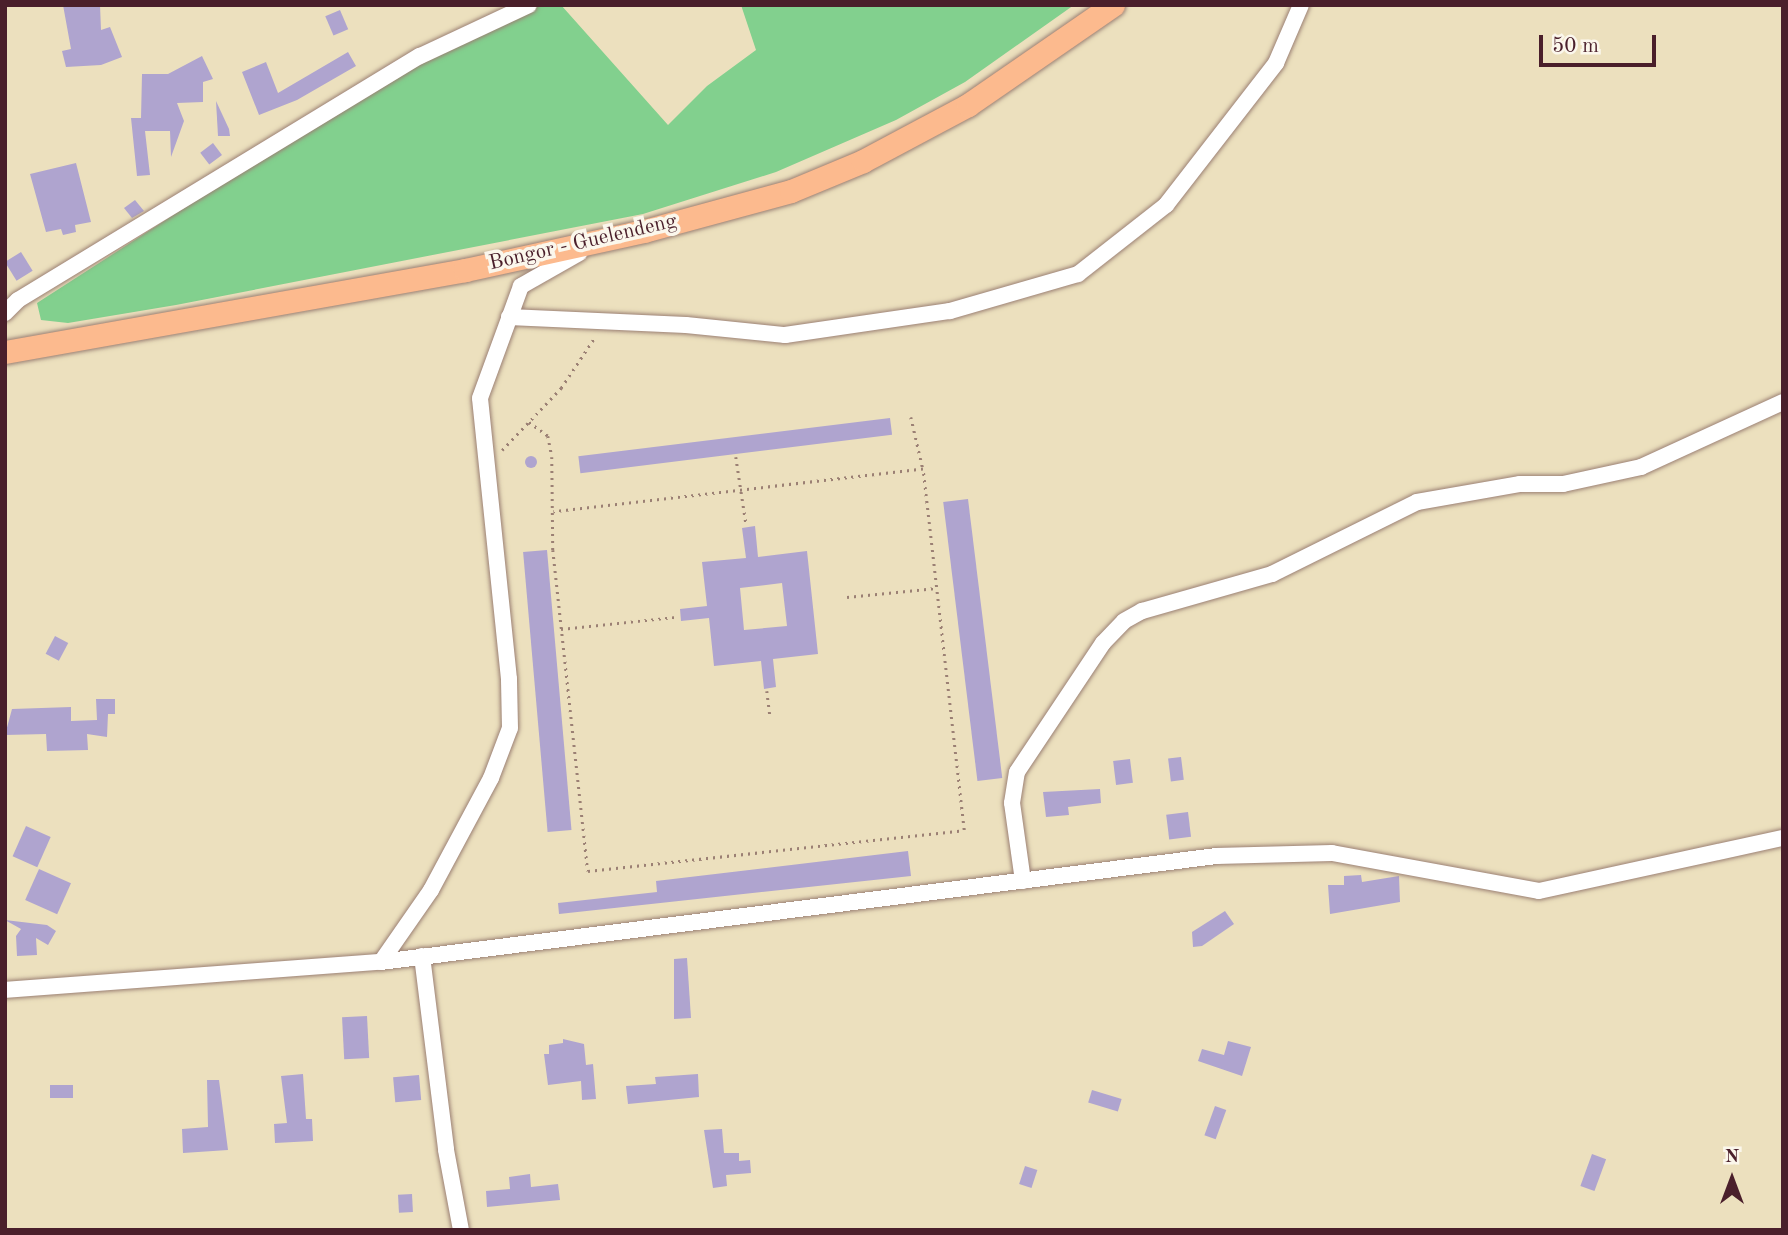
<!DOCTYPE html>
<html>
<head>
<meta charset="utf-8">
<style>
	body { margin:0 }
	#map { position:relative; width:1788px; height:1235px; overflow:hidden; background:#ece0be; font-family:"Old Standard TT",serif }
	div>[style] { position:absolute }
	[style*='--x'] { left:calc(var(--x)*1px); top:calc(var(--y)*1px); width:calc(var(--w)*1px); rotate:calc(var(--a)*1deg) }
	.green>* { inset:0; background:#82d08e }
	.building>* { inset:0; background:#afa4cf; transform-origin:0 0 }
	.round { border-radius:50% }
	.path>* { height:2.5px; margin-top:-1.25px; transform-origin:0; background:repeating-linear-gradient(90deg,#9b8074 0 2px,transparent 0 7px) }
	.roads { filter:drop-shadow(0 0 2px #9b8074) drop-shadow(0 0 2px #9b8074) }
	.minor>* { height:16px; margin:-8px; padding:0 8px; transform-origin:8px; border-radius:8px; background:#fff }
	.highway>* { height:23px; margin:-11.5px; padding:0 11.5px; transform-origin:11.5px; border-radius:11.5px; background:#fcba8e }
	span { translate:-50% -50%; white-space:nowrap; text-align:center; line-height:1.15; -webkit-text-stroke:7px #fbf7ec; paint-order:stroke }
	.street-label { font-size:21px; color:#4a1f2b }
	.frame { position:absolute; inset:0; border:7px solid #4a1f2b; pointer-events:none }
	.north { position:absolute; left:1697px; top:1144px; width:70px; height:70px; -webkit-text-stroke:5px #fbf7ec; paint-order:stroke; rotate:0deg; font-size:19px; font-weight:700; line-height:28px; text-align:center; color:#4a1f2b }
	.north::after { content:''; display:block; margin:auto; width:24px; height:32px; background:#4a1f2b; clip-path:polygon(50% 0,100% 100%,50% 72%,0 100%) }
	.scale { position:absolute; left:1539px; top:35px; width:117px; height:32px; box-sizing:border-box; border:4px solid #4a1f2b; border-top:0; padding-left:9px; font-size:21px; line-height:24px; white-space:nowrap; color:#4a1f2b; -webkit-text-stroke:5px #fbf7ec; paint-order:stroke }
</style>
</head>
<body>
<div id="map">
	<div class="green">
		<i style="clip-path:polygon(537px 5px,561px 5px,668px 125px,707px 86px,756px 50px,741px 5px,1074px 5px,965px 82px,896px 120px,776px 172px,643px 214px,176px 305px,68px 323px,41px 320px,37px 303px,310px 127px,426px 59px)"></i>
	</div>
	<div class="building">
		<i style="clip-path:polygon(63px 5px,100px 5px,101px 30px,110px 27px,122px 57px,101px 65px,66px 67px,62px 51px,71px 49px)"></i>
		<i style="left:340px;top:10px;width:21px;height:16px;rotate:67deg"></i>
		<i style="clip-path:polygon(348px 52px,356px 66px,297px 100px,259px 115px,242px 72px,266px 62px,278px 93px)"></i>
		<i style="clip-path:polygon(202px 56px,213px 79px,203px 82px,203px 102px,177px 103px,184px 121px,171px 157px,170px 131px,145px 131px,150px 175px,137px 176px,131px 118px,141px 118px,142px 74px,168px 74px)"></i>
		<i style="clip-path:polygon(216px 101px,229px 129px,230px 136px,218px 136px)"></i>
		<i style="left:213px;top:143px;width:15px;height:16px;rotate:53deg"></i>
		<i style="clip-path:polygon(76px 163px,91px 222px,75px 225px,76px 232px,63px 235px,61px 229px,46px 232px,30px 174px)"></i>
		<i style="clip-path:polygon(135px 200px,144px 211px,132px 218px,124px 208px)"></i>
		<i style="left:21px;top:252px;width:22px;height:19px;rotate:58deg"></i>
		<i style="left:890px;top:418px;width:17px;height:314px;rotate:83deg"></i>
		<i class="round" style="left:525px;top:456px;width:12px;height:12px"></i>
		<i style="left:968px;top:499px;width:281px;height:25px;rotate:83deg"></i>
		<i style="clip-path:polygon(evenodd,755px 526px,758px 557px,807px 551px,818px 654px,773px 659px,776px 687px,764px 689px,761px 661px,714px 666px,709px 618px,681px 621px,680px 609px,707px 606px,702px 562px,746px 558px,742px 528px,755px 526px,782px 583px,787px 626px,744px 630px,740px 588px,782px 583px)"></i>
		<i style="left:547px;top:550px;width:281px;height:24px;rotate:85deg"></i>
		<i style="left:55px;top:636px;width:15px;height:20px;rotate:28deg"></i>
		<i style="clip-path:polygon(96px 699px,115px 699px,115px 714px,108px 714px,107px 737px,87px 734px,88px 750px,47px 751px,46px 734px,5px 735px,12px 709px,71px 707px,71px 721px,97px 720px)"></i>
		<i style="left:1181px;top:757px;width:23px;height:13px;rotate:83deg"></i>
		<i style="left:1130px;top:759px;width:24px;height:17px;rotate:83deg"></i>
		<i style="clip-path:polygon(1100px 789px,1101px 803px,1068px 807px,1069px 815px,1046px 817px,1043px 792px)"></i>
		<i style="left:1188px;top:812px;width:25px;height:22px;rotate:83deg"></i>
		<i style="left:26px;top:826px;width:27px;height:33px;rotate:24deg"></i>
		<i style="clip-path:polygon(908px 851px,911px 876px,559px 914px,558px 903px,657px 892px,656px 881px)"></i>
		<i style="left:39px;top:869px;width:35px;height:34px;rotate:24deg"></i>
		<i style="clip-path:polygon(1361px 875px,1362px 882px,1399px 876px,1400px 902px,1330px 914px,1328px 885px,1344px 885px,1344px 876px)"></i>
		<i style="clip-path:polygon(1225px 911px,1234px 924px,1202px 946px,1193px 947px,1192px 932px)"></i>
		<i style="clip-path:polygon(5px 920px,47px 925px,56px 931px,48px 945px,36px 938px,37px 955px,17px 956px,16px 936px,21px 929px)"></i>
		<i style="clip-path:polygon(687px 958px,691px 1018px,674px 1019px,674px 959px)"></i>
		<i style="left:367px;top:1016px;width:42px;height:25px;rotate:87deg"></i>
		<i style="clip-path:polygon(563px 1039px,584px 1044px,586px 1065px,593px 1064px,596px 1099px,582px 1100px,581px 1081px,548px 1085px,544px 1054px,549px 1054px,549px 1045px,563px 1043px)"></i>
		<i style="clip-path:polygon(1228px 1041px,1251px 1047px,1242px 1076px,1198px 1061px,1202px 1049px,1224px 1055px)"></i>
		<i style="clip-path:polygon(303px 1074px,306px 1119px,312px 1119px,313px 1141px,275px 1143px,274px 1124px,287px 1123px,281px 1076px)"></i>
		<i style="clip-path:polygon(698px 1074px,699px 1097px,628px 1104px,626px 1086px,656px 1084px,655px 1077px)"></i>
		<i style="left:419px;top:1075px;width:25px;height:26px;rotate:85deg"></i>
		<i style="clip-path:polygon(207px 1080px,219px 1080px,228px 1150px,183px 1153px,182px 1129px,208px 1127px)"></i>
		<i style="left:50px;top:1085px;width:23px;height:13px"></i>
		<i style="left:1092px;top:1090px;width:31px;height:13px;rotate:17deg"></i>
		<i style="left:1215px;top:1106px;width:12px;height:31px;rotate:20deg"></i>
		<i style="clip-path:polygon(722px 1129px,724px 1153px,739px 1153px,739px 1161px,750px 1160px,751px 1173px,726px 1175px,727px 1186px,713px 1188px,704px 1130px)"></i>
		<i style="left:1592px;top:1154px;width:15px;height:34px;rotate:20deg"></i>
		<i style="left:1025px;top:1166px;width:13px;height:19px;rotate:18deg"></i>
		<i style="clip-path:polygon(530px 1174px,531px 1187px,558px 1184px,560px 1200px,487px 1207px,486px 1191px,510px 1189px,509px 1177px)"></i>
		<i style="left:412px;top:1194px;width:18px;height:14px;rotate:87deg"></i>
	</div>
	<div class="path">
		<i style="--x:911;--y:417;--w:53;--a:77"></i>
		<i style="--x:529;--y:422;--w:24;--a:36"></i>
		<i style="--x:548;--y:436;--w:21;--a:79"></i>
		<i style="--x:552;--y:457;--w:93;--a:89.4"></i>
		<i style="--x:553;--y:550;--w:323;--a:83.8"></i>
		<i style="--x:588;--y:871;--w:378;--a:-6.2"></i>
		<i style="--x:964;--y:830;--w:363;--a:-96.5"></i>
		<i style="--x:923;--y:469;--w:372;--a:173.4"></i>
		<i style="--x:502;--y:450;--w:86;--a:-46.4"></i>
		<i style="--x:561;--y:388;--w:61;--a:-56.3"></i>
		<i style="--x:736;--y:457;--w:67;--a:81.4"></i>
		<i style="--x:847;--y:597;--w:90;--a:-5.7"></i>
		<i style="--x:561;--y:629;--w:116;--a:-6"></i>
		<i style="--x:767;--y:691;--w:24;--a:83"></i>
	</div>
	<div class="roads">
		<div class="minor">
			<i style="--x:5;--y:313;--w:18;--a:-45"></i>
			<i style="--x:18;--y:300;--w:470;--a:-31.3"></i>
			<i style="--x:420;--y:56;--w:120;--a:-25.1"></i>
			<i style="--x:509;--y:317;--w:177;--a:2.6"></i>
			<i style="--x:686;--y:325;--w:100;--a:5.8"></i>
			<i style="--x:785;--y:335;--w:167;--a:-8.3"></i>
			<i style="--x:950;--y:311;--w:133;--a:-16.1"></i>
			<i style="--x:1078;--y:274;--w:112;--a:-38.1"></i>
			<i style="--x:1166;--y:205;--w:180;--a:-52.2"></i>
			<i style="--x:1276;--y:63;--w:63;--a:-66.7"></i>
			<i style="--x:1023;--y:881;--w:79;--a:-98"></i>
			<i style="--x:1012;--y:803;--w:31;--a:-81"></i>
			<i style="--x:1017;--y:772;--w:155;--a:-56.3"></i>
			<i style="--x:1103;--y:643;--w:30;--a:-46"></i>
			<i style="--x:1124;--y:621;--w:21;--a:-29"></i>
			<i style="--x:1142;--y:611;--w:135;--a:-15.9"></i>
			<i style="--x:1272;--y:574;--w:162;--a:-26.4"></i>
			<i style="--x:1417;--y:502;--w:105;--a:-9.9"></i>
			<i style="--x:1520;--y:484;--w:43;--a:0"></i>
			<i style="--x:1563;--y:484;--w:80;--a:-12.3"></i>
			<i style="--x:1641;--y:467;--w:156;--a:-24.6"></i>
			<i style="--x:422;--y:956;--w:195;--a:82.9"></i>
			<i style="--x:446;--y:1150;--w:81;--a:79.4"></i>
			<i style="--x:381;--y:962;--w:88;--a:-55.2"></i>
			<i style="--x:431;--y:890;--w:127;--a:-61.8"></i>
			<i style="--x:491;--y:778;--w:53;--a:-69.2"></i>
			<i style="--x:510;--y:728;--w:49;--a:-91.2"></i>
			<i style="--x:509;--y:679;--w:282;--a:-95.9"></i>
			<i style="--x:480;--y:398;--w:119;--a:-69.9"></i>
			<i style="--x:521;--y:286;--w:67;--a:-29.6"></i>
			<i style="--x:5;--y:990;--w:377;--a:-4.3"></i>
			<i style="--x:381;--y:962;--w:842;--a:-7.23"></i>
			<i style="--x:1216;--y:856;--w:116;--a:-1.5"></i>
			<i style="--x:1332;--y:853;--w:210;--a:10.4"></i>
			<i style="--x:1539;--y:891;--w:250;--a:-12.3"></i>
		</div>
		<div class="highway">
			<i style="--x:5;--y:352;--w:467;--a:-10.1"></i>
			<i style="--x:465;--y:270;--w:183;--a:-12.3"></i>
			<i style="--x:644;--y:231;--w:152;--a:-15.2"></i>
			<i style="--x:791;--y:191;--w:78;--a:-22.6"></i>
			<i style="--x:863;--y:161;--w:119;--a:-28.1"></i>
			<i style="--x:968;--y:105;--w:176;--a:-34.6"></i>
		</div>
	</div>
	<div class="street-label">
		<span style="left:583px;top:243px;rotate:-13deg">Bongor - Guelendeng</span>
	</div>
	<div class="frame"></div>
	<div class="north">N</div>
	<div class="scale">50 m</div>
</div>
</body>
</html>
